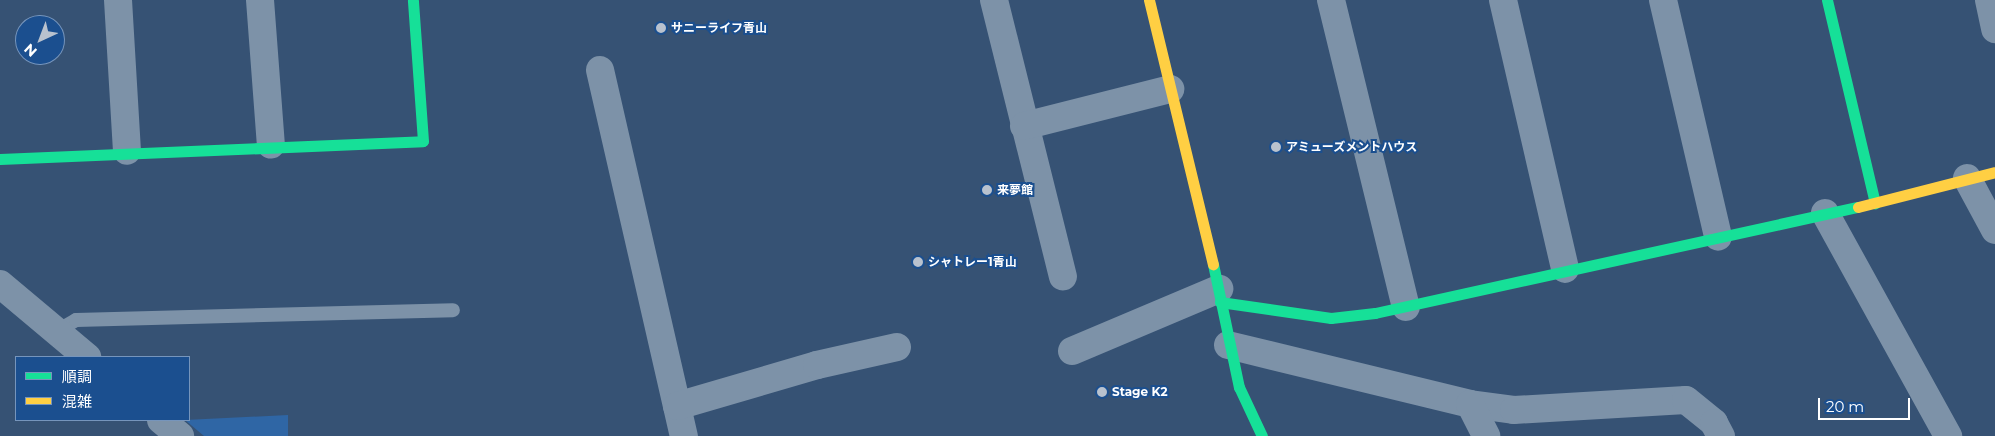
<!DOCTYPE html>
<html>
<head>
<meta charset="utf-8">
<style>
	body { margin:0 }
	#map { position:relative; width:1995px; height:436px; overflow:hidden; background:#365274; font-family:Montserrat,"Noto Sans JP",sans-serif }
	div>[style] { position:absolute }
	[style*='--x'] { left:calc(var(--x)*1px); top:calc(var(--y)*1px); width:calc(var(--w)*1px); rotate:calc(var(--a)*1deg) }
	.green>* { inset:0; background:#2f66a5 }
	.lane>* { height:14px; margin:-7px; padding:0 7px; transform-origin:7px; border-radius:7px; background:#7d92a8 }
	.street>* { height:28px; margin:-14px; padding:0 14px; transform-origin:14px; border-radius:14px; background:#7d92a8 }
	.fast>* { height:11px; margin:-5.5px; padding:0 5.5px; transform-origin:5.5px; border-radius:5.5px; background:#16e098 }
	.slow>* { height:11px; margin:-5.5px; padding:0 5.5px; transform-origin:5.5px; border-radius:5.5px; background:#ffcf43 }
	.dots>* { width:14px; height:14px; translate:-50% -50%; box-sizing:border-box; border:2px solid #1b4f8f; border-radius:50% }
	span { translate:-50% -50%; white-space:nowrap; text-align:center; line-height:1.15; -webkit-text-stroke:4px #1b4f8f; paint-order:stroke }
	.poi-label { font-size:12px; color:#fff; font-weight:700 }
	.left { translate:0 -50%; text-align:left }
	.legend { position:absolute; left:15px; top:356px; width:175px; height:65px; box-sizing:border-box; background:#1b4f8f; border:1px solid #7695bc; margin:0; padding:6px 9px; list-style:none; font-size:15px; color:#fff }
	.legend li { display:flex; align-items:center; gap:10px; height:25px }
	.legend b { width:25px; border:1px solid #7695bc }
	.north { position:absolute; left:15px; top:15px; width:50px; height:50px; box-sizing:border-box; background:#1b4f8f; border:1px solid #7695bc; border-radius:50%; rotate:223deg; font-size:14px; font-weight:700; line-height:20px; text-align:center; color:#fff }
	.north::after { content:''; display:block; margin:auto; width:18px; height:22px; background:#b9c2ce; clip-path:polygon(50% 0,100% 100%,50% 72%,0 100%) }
	.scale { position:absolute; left:1818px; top:398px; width:92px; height:22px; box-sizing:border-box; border:2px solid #fff; border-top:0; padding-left:6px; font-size:15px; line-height:18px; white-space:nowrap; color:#fff; -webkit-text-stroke:4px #1b4f8f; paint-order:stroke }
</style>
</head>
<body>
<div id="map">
	<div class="green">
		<i style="clip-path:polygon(288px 415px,288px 436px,204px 436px,185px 420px)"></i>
	</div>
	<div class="lane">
		<i style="--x:57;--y:331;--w:22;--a:-30"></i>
		<i style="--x:76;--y:320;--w:377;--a:-1.5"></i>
	</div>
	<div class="street">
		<i style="--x:118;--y:0;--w:151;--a:86.6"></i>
		<i style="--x:260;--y:0;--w:145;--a:85.7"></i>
		<i style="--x:994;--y:0;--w:285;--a:76"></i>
		<i style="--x:1331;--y:0;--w:316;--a:76.3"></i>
		<i style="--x:1503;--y:0;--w:276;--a:77"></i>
		<i style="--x:1663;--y:0;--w:243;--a:76.9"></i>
		<i style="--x:1989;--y:0;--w:30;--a:78"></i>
		<i style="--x:600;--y:70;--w:376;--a:77.1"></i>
		<i style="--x:1024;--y:126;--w:151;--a:-14.2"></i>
		<i style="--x:1967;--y:178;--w:59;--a:61.7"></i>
		<i style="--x:1825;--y:213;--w:255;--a:61.1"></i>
		<i style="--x:0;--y:284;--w:114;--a:40"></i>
		<i style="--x:1228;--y:345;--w:249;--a:13.7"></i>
		<i style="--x:1470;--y:404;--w:44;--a:7.8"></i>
		<i style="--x:1514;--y:410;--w:172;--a:-3.3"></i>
		<i style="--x:1686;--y:400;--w:36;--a:39"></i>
		<i style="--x:1714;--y:423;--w:15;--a:62"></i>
		<i style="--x:1072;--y:351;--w:160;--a:-22.9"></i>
		<i style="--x:1470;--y:404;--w:36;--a:63"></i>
		<i style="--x:677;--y:406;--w:146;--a:-16.3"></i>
		<i style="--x:817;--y:365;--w:82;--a:-12.7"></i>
		<i style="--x:161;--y:420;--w:25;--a:40"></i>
	</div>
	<div class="fast">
		<i style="--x:1827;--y:0;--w:209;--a:76.7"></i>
		<i style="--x:0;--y:159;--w:423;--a:-2.4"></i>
		<i style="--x:423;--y:141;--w:141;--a:-94.1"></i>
		<i style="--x:1213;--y:264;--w:126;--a:78.1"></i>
		<i style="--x:1239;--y:387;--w:54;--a:64.9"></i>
		<i style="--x:1220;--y:302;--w:112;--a:8.2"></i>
		<i style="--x:1331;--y:318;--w:44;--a:-6.5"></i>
		<i style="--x:1375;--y:313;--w:494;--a:-12.4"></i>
	</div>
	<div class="slow">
		<i style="--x:1149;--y:0;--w:272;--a:76.4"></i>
		<i style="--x:1858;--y:207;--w:141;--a:-14.3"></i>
	</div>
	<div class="dots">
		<i style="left:661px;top:28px;background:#b9c2ce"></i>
		<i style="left:1276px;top:147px;background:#b9c2ce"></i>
		<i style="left:987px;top:190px;background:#b9c2ce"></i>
		<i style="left:918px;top:262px;background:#b9c2ce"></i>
		<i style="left:1102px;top:392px;background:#b9c2ce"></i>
	</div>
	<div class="poi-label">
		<span class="left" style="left:671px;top:28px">サニーライフ青山</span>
		<span class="left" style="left:1286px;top:147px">アミューズメントハウス</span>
		<span class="left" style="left:997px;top:190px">来夢館</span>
		<span class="left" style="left:928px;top:262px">シャトレー1青山</span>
		<span class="left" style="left:1112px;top:392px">Stage K2</span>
	</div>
	<ul class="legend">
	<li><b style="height:6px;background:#16e098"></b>順調</li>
	<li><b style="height:6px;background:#ffcf43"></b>混雑</li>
	</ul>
	<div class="north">N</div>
	<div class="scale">20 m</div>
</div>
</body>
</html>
